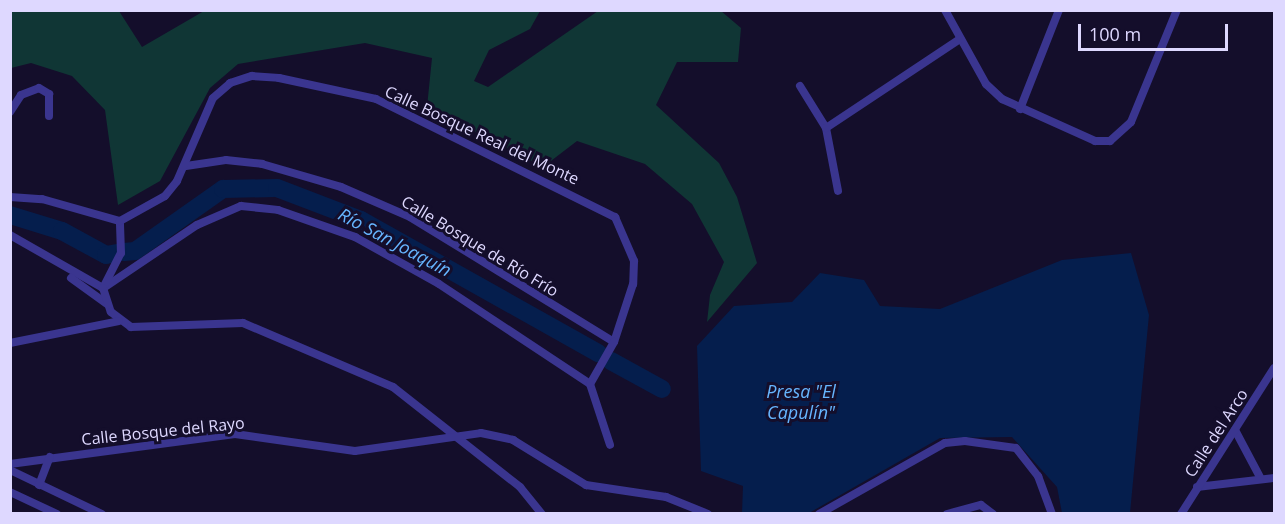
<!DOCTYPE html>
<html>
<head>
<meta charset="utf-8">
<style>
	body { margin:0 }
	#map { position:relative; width:1285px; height:524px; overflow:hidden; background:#140e2b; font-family:"Open Sans",sans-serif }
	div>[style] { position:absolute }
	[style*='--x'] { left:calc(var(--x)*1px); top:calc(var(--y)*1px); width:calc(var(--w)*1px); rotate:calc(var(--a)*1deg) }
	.green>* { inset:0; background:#103635 }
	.water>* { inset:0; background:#051e4d }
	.river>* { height:18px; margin:-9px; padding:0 9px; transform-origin:9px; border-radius:9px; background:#051e4d }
	.street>* { height:8px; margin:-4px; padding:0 4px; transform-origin:4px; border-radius:4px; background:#3a358f }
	span { translate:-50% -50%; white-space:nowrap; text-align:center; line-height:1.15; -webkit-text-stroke:6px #140e2b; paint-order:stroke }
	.street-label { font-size:16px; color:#ded8ff }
	.water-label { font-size:18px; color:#66b5ff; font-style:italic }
	.frame { position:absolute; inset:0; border:12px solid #ded8ff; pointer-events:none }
	.scale { position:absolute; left:1078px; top:24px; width:150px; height:27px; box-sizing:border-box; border:3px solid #ded8ff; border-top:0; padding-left:8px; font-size:18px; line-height:21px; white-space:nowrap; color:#ded8ff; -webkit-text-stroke:4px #140e2b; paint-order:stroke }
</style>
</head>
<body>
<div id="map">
	<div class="green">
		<i style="clip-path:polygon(10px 11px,119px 11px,142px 47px,204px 11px,540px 11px,530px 29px,489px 50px,474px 81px,488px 87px,598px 11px,721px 11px,741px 28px,738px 62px,677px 62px,656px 105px,719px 163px,737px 197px,757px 263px,707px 322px,710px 295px,724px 262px,692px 204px,645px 164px,577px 141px,543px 167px,427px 107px,432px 58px,365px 43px,238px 64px,210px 88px,160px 181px,118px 205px,105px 110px,72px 76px,31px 63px,11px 68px)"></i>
	</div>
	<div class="water">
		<i style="clip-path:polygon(1131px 253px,1149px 315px,1130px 513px,1062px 513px,1057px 487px,1012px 437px,940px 438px,809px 513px,742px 513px,743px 486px,701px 471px,697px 346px,734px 306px,792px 302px,820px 273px,864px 280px,880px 306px,940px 309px,1062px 260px)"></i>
	</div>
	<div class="river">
		<i style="--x:10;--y:215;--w:54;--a:17.1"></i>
		<i style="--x:62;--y:231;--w:50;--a:28.6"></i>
		<i style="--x:106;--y:255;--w:11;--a:-10"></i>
		<i style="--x:124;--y:252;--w:11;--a:-5"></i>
		<i style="--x:135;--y:251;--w:108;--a:-35.2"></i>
		<i style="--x:223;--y:189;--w:54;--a:-1.1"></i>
		<i style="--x:277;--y:188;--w:90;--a:20.9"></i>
		<i style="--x:361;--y:220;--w:272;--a:29.3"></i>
		<i style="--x:611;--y:361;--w:58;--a:28.8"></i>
	</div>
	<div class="street">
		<i style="--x:945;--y:10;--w:85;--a:61"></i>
		<i style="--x:986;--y:84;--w:22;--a:43"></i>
		<i style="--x:1002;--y:99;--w:102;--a:24.3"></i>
		<i style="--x:1095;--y:141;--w:15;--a:0"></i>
		<i style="--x:1110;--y:141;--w:28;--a:-42"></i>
		<i style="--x:1131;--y:122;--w:121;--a:-67.7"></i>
		<i style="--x:800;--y:86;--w:49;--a:58.2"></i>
		<i style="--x:826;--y:128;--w:64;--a:79.2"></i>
		<i style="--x:1020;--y:109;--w:106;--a:-68.5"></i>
		<i style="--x:10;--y:112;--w:20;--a:-57"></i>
		<i style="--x:21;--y:95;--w:19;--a:-21"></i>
		<i style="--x:39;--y:88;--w:12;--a:31"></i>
		<i style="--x:49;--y:94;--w:22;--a:90"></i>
		<i style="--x:826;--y:128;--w:161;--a:-33.6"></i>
		<i style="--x:186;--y:166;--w:40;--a:-8.5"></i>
		<i style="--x:226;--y:160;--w:36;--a:6"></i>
		<i style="--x:262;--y:164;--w:82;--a:16.2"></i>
		<i style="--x:341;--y:187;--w:75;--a:23.5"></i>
		<i style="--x:410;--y:217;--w:239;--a:31.5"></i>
		<i style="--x:10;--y:197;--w:32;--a:4"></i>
		<i style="--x:42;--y:199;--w:81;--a:15.8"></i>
		<i style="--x:10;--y:235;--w:107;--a:29.7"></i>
		<i style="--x:71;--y:278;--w:44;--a:35.8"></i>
		<i style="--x:105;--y:287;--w:111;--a:-34"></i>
		<i style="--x:197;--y:225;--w:48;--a:-23.4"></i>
		<i style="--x:241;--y:206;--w:37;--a:6"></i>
		<i style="--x:278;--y:210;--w:82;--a:19.3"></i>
		<i style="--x:355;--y:237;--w:96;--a:29.2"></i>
		<i style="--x:439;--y:284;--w:181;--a:33.5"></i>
		<i style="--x:590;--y:384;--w:64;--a:71.8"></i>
		<i style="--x:103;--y:288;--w:39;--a:-63"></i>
		<i style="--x:121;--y:253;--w:32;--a:-92"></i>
		<i style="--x:120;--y:221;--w:51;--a:-29.1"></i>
		<i style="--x:165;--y:196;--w:19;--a:-51"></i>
		<i style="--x:177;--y:181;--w:90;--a:-66.6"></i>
		<i style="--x:213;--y:98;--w:23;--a:-41"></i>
		<i style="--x:230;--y:83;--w:23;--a:-18"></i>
		<i style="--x:252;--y:76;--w:27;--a:4"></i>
		<i style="--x:279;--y:78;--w:99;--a:12.2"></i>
		<i style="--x:376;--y:99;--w:267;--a:26.3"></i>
		<i style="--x:615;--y:217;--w:48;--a:66.6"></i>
		<i style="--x:634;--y:261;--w:23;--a:92"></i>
		<i style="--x:633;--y:284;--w:61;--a:108.1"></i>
		<i style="--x:614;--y:342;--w:48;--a:119.7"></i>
		<i style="--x:103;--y:288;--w:25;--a:72"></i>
		<i style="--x:111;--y:312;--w:25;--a:37"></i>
		<i style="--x:131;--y:327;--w:112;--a:-2"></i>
		<i style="--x:243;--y:323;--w:163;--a:23.1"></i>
		<i style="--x:393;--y:387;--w:162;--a:38.2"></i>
		<i style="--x:520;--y:487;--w:35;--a:51"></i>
		<i style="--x:10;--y:343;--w:111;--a:-11.4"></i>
		<i style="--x:1235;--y:430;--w:53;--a:62"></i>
		<i style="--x:10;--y:464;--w:227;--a:-7.6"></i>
		<i style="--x:235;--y:434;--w:121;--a:8.1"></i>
		<i style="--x:355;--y:451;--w:127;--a:-8.1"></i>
		<i style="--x:481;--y:433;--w:33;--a:12"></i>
		<i style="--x:513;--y:440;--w:86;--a:31.7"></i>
		<i style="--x:586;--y:485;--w:81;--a:8.5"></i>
		<i style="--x:666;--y:497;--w:45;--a:22"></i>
		<i style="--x:10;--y:470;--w:102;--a:25.6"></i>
		<i style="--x:39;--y:485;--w:30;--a:-69"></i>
		<i style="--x:1197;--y:487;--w:78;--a:-6.7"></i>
		<i style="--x:10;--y:492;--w:52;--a:25.1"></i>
		<i style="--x:819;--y:514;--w:145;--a:-29.4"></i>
		<i style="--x:945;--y:443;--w:20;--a:-6"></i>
		<i style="--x:965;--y:441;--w:51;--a:7.8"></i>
		<i style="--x:1016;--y:448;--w:36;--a:52"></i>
		<i style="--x:1038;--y:476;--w:40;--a:69.8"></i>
		<i style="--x:947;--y:514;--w:35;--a:-15"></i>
		<i style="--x:981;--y:505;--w:15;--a:37"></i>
		<i style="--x:1181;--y:514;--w:173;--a:-57.5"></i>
	</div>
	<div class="street-label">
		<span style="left:482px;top:135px;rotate:25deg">Calle Bosque Real del Monte</span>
		<span style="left:480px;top:246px;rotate:31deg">Calle Bosque de Río Frío</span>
		<span style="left:163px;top:431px;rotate:-6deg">Calle Bosque del Rayo</span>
		<span style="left:1216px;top:433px;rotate:-57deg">Calle del Arco</span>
	</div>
	<div class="water-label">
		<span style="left:395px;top:242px;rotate:28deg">Río San Joaquín</span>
		<span style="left:801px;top:402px">Presa "El<br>Capulín"</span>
	</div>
	<div class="frame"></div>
	<div class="scale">100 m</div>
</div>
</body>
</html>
